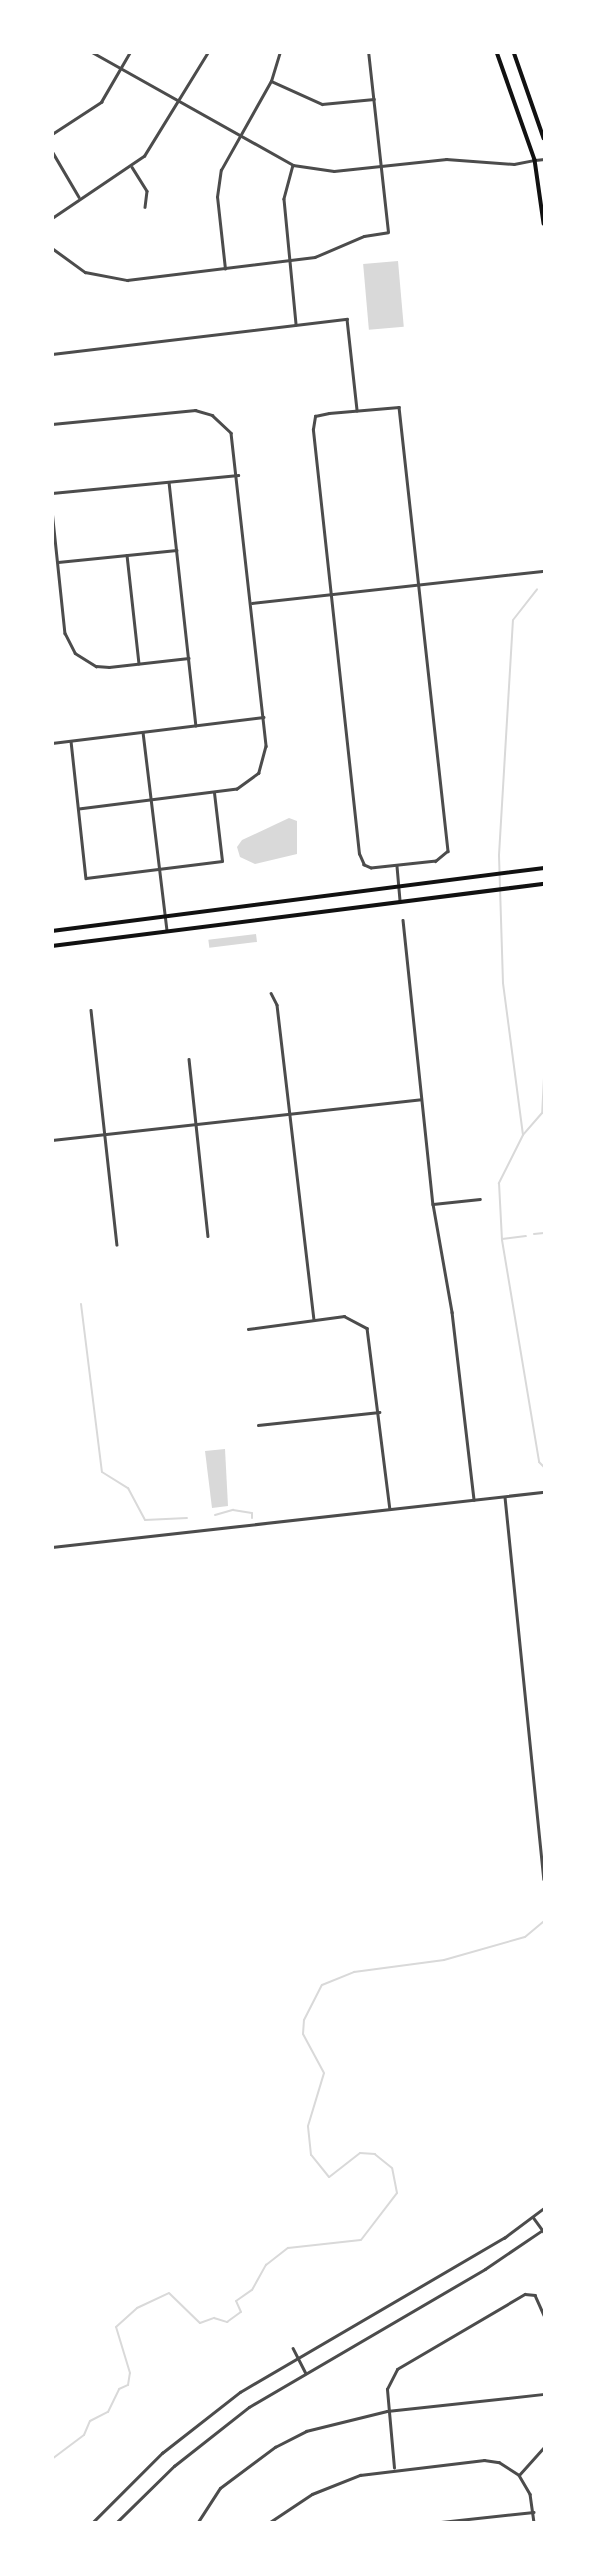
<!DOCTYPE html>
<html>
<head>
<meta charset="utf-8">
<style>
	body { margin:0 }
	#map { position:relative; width:597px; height:2575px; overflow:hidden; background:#fff; font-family:Rubik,sans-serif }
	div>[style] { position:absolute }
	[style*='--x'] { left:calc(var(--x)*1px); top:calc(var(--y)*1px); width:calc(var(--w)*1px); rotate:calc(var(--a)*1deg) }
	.water>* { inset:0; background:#d9d9d9; transform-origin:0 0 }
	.stream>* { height:2px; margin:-1px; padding:0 1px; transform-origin:1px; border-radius:1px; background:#d9d9d9 }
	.minor>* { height:2.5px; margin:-1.25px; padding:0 1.25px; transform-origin:1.25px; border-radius:1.25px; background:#4c4c4c }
	.tertiary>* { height:2.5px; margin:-1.25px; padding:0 1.25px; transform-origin:1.25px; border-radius:1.25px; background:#4c4c4c }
	.secondary>* { height:3.5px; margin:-1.75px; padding:0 1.75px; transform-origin:1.75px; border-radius:1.75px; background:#111 }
	.primary>* { height:3.5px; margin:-1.75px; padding:0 1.75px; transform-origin:1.75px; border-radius:1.75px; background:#111 }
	span { translate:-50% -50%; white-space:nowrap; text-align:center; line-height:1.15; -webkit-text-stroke:6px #fff; paint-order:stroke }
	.frame { position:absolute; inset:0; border:54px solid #fff; pointer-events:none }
</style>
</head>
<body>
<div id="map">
	<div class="water">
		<i style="left:398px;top:261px;width:66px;height:35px;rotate:85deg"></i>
		<i style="clip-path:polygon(289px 818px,297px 821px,297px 854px,255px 864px,240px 857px,237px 847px,242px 840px)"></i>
		<i style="left:256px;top:934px;width:8px;height:48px;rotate:83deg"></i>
		<i style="clip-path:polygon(225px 1449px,228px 1506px,212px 1508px,205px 1451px)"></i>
	</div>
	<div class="stream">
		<i style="--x:544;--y:1078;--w:35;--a:93"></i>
		<i style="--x:542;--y:1113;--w:29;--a:131"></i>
		<i style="--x:523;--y:1135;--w:54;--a:116.6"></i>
		<i style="--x:499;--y:1183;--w:57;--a:87"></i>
		<i style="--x:502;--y:1240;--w:225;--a:80.5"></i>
		<i style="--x:539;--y:1462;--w:7;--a:45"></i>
		<i style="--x:523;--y:1135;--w:153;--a:-97.5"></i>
		<i style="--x:503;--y:983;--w:128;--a:-91.8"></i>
		<i style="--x:499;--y:855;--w:235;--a:-86.6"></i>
		<i style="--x:513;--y:620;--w:39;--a:-52"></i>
		<i style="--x:534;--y:1234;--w:10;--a:-6"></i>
		<i style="--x:502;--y:1239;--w:24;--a:-7"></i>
		<i style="--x:81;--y:1304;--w:169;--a:82.9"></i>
		<i style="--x:102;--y:1472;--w:31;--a:32"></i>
		<i style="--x:128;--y:1488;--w:36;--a:62"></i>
		<i style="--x:145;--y:1520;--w:42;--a:-2.7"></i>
		<i style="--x:215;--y:1515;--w:19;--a:-16"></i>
		<i style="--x:233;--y:1510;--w:19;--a:9"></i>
		<i style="--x:252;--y:1513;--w:5;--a:90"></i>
		<i style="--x:52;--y:2459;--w:40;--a:-37"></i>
		<i style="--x:84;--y:2435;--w:15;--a:-67"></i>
		<i style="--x:90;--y:2421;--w:20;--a:-27"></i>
		<i style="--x:108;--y:2412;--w:25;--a:-64"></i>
		<i style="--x:119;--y:2389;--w:10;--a:-24"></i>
		<i style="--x:128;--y:2385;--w:12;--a:-81"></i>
		<i style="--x:130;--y:2373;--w:48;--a:-106.9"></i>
		<i style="--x:116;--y:2327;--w:28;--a:-42"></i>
		<i style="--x:137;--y:2308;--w:35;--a:-25"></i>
		<i style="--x:169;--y:2293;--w:43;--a:44.1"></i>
		<i style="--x:200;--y:2323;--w:15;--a:-20"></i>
		<i style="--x:214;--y:2318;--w:14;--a:17"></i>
		<i style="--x:227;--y:2322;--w:17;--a:-36"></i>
		<i style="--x:241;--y:2312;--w:12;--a:-114"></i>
		<i style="--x:236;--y:2301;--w:19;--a:-35"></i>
		<i style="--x:252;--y:2290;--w:29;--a:-61"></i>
		<i style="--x:266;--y:2265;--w:28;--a:-38"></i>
		<i style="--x:288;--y:2248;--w:73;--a:-6.3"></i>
		<i style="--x:361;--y:2240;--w:59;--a:-52.5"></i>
		<i style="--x:397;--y:2193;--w:25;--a:-101"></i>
		<i style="--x:392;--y:2168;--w:22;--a:-141"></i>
		<i style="--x:375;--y:2154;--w:15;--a:-176"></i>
		<i style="--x:360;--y:2153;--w:39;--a:142"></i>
		<i style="--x:329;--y:2177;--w:28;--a:-129"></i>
		<i style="--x:311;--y:2155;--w:29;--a:-96"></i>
		<i style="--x:308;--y:2126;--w:55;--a:-73.2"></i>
		<i style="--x:324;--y:2073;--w:44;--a:-118.3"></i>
		<i style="--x:303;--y:2034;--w:14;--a:-86"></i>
		<i style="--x:304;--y:2020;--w:39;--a:-63"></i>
		<i style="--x:322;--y:1985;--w:35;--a:-22"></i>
		<i style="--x:354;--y:1972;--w:91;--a:-7.6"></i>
		<i style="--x:444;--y:1960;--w:84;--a:-15.9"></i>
		<i style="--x:525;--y:1937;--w:25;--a:-40"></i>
	</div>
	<div class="minor">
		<i style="--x:92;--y:52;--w:231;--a:29.3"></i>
		<i style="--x:293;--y:165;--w:41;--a:8.3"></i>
		<i style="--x:334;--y:171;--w:113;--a:-6.1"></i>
		<i style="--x:446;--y:159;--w:68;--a:4.2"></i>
		<i style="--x:514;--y:164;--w:21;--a:-11"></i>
		<i style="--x:271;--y:81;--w:56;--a:24.3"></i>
		<i style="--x:322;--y:104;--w:52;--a:-5.5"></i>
		<i style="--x:52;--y:134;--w:59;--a:-33.1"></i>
		<i style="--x:101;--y:102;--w:58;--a:-59.9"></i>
		<i style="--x:52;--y:151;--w:53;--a:59.6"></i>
		<i style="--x:293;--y:165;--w:35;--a:105"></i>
		<i style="--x:284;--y:199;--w:126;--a:84.5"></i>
		<i style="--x:132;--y:167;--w:28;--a:58"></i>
		<i style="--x:147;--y:191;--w:16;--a:97"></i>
		<i style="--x:52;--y:218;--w:111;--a:-34"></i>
		<i style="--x:144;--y:156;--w:122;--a:-58.4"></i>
		<i style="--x:52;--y:248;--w:41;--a:36"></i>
		<i style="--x:85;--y:272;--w:43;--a:10.8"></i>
		<i style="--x:127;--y:280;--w:189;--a:-7"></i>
		<i style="--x:315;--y:257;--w:53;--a:-23.2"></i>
		<i style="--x:364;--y:236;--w:24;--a:-9"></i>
		<i style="--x:388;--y:232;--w:181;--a:-96.3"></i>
		<i style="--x:225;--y:269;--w:72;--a:-96.3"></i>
		<i style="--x:217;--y:197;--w:27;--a:-82"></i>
		<i style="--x:221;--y:170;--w:102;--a:-60.7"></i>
		<i style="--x:271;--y:81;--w:30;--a:-73"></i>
		<i style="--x:52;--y:354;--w:297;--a:-6.8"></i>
		<i style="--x:347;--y:319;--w:92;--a:83.7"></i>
		<i style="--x:399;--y:407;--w:447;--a:83.7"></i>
		<i style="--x:448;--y:851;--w:16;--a:140"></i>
		<i style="--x:436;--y:861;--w:65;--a:173.9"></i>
		<i style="--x:371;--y:868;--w:8;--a:-157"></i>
		<i style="--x:364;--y:865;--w:12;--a:-114"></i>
		<i style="--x:359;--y:854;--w:427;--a:-96.2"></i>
		<i style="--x:313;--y:429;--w:13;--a:-81"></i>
		<i style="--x:315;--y:416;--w:14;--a:-12"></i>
		<i style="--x:329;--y:413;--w:70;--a:-4.9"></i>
		<i style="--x:52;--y:424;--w:144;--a:-5.6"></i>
		<i style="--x:195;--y:410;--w:18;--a:16"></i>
		<i style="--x:212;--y:415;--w:26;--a:43"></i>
		<i style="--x:231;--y:433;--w:315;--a:83.6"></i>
		<i style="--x:266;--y:746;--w:28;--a:105"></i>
		<i style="--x:259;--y:773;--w:27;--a:144"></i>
		<i style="--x:237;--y:789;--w:159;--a:172.8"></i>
		<i style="--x:169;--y:482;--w:245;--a:83.7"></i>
		<i style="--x:52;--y:493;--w:187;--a:-5.5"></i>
		<i style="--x:52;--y:510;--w:124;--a:84"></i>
		<i style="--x:65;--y:633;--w:22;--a:63"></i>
		<i style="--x:75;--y:653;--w:25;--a:32"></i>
		<i style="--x:96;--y:666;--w:13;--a:4"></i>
		<i style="--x:109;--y:667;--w:80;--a:-6.5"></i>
		<i style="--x:127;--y:555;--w:109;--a:83.7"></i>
		<i style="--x:58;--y:562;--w:119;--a:-5.8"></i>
		<i style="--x:252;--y:603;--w:294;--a:-6.3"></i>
		<i style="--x:143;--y:732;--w:200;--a:83.1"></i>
		<i style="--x:71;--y:741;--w:138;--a:83.8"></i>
		<i style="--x:86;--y:878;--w:137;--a:-7.1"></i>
		<i style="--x:222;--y:861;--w:68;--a:-96.7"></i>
		<i style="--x:52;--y:743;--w:213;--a:-7"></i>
		<i style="--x:397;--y:866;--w:35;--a:85"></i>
		<i style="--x:403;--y:920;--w:286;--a:84"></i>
		<i style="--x:433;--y:1204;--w:110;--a:80"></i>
		<i style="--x:452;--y:1312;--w:189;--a:83.3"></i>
		<i style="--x:271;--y:993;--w:13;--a:63"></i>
		<i style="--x:277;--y:1005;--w:317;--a:83.3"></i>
		<i style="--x:91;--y:1010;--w:236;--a:83.7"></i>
		<i style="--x:189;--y:1059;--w:178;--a:83.9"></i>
		<i style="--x:52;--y:1140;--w:371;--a:-6.3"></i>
		<i style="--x:433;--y:1204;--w:47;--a:-6.1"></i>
		<i style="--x:248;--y:1329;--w:97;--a:-7.7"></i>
		<i style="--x:344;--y:1316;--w:26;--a:28"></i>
		<i style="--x:367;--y:1328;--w:182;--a:82.8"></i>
		<i style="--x:258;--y:1425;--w:122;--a:-6.1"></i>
		<i style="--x:505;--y:1497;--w:384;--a:84.2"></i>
		<i style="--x:293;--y:2348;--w:28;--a:63"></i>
		<i style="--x:394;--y:2468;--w:79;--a:-95.1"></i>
		<i style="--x:387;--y:2389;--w:22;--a:-63"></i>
		<i style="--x:397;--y:2369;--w:148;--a:-30.4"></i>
		<i style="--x:525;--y:2294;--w:10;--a:6"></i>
		<i style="--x:535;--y:2295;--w:22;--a:66"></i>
		<i style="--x:519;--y:2475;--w:38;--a:-48"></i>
		<i style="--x:198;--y:2522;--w:40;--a:-57.1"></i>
		<i style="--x:220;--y:2488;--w:69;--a:-36.7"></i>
		<i style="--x:275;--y:2447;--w:35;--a:-27"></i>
		<i style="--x:306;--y:2431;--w:83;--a:-13.9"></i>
		<i style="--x:387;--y:2411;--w:158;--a:-6.2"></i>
		<i style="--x:270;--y:2522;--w:50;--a:-33.7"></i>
		<i style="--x:312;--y:2494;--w:52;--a:-21.6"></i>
		<i style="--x:360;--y:2475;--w:125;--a:-6.9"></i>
		<i style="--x:484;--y:2460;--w:15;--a:8"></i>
		<i style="--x:499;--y:2462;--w:24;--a:33"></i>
		<i style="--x:519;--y:2475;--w:22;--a:60"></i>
		<i style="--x:530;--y:2494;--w:28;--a:82"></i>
		<i style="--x:441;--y:2522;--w:93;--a:-6.2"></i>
	</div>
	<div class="tertiary">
		<i style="--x:535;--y:160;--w:9;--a:-6"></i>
		<i style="--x:52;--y:1547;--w:495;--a:-6.4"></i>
		<i style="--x:533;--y:2217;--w:19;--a:54"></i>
		<i style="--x:93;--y:2522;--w:98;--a:-45"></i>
		<i style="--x:162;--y:2453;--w:99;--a:-38"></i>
		<i style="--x:240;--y:2392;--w:306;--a:-30.3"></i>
		<i style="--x:504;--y:2238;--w:50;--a:-36.9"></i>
		<i style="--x:117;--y:2522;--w:80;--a:-44.5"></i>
		<i style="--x:174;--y:2466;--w:95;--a:-38.2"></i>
		<i style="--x:249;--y:2407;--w:273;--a:-30.3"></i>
		<i style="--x:485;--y:2269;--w:71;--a:-34.1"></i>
	</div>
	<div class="secondary">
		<i style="--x:497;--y:52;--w:114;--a:70.6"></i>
		<i style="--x:535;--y:160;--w:64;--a:81.9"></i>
		<i style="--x:514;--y:52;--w:91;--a:70.8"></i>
	</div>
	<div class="primary">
		<i style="--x:52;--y:931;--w:496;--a:-7.3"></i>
		<i style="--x:52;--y:946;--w:496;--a:-7.2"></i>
	</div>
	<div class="frame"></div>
</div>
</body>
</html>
